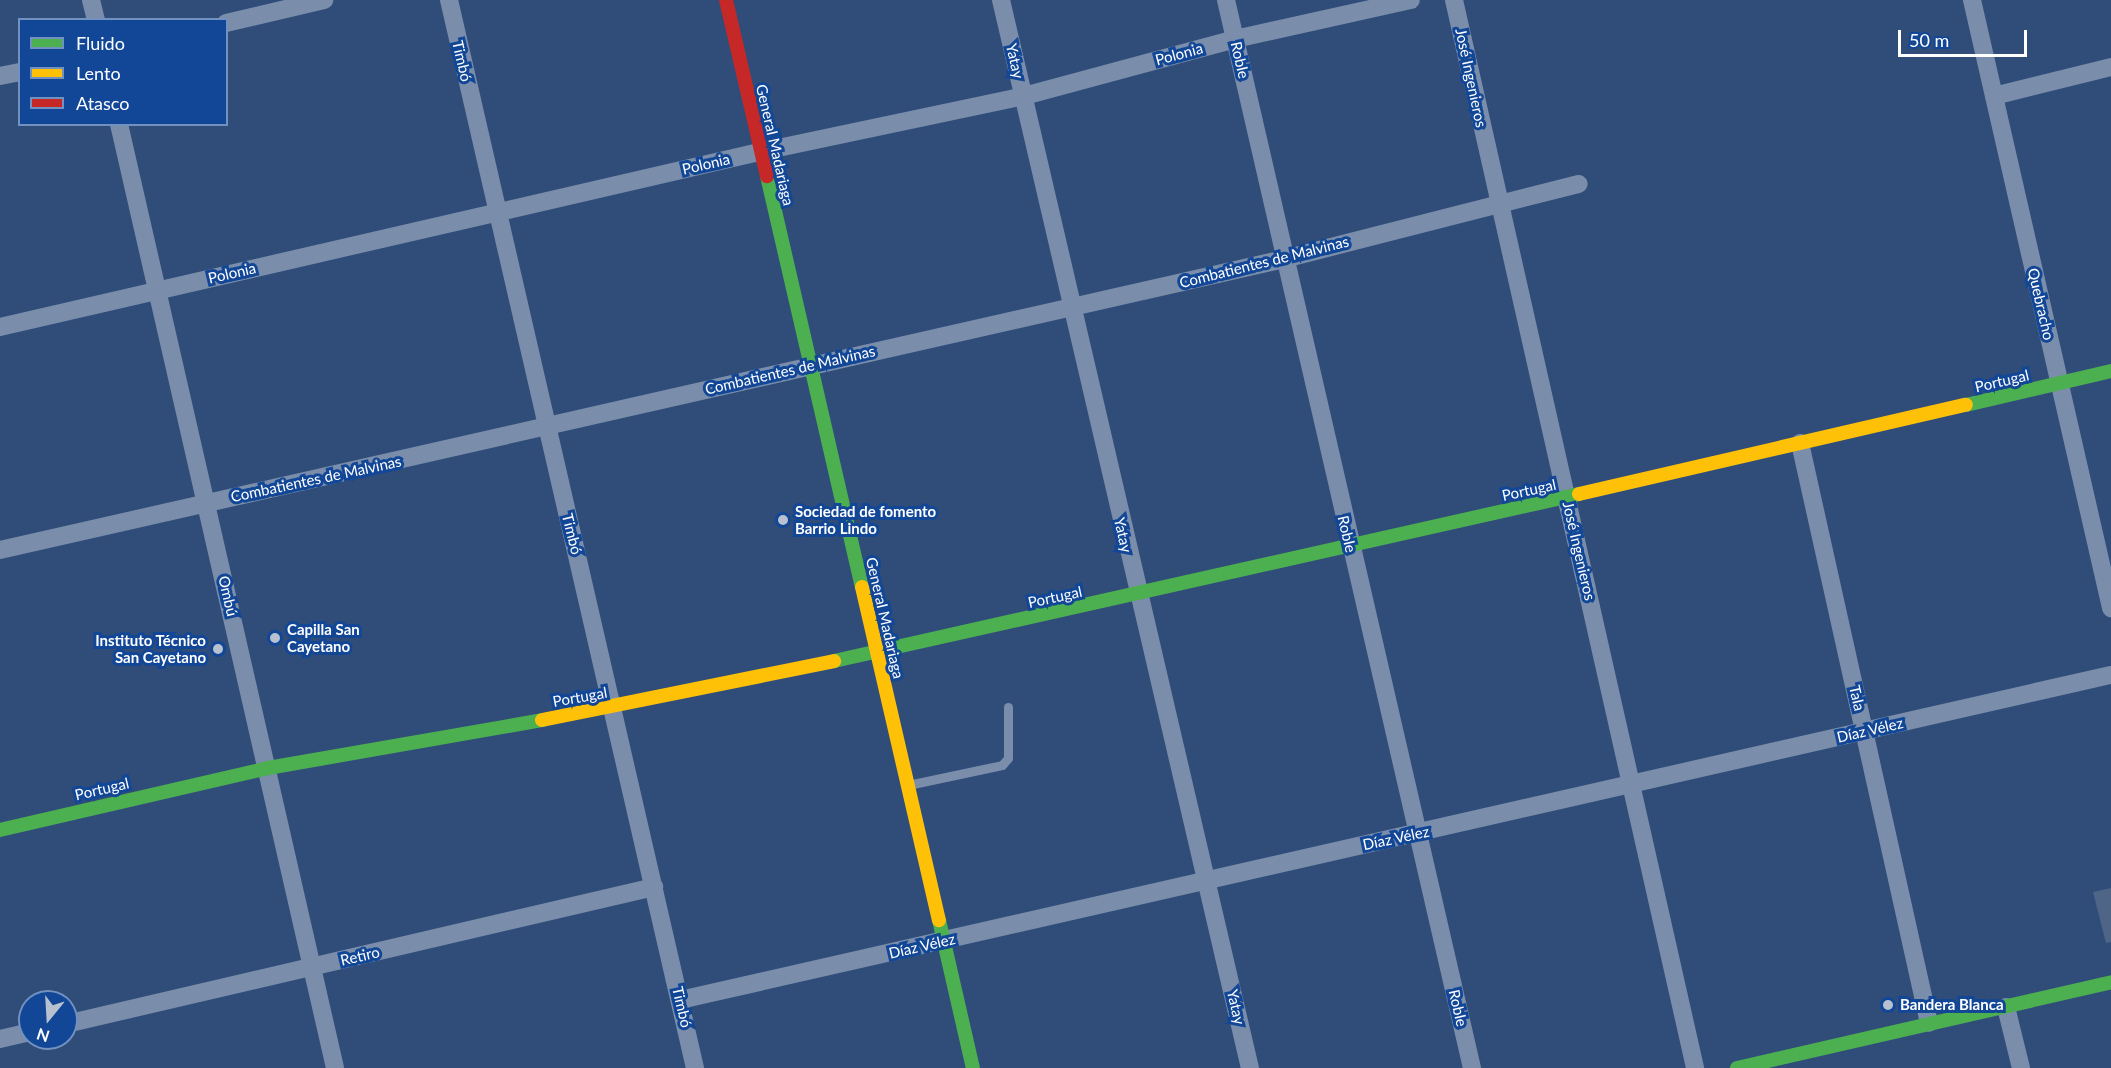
<!DOCTYPE html>
<html>
<head>
<meta charset="utf-8">
<style>
	body { margin:0 }
	#map { position:relative; width:2111px; height:1068px; overflow:hidden; background:#304d79; font-family:Lato,sans-serif }
	div>[style] { position:absolute }
	[style*='--x'] { left:calc(var(--x)*1px); top:calc(var(--y)*1px); width:calc(var(--w)*1px); rotate:calc(var(--a)*1deg) }
	.building>* { inset:0; background:#4e6588 }
	.lane>* { height:9px; margin:-4.5px; padding:0 4.5px; transform-origin:4.5px; border-radius:4.5px; background:#7a8eab }
	.street>* { height:18px; margin:-9px; padding:0 9px; transform-origin:9px; border-radius:9px; background:#7a8eab }
	.fast>* { height:14px; margin:-7px; padding:0 7px; transform-origin:7px; border-radius:7px; background:#4caf50 }
	.slow>* { height:14px; margin:-7px; padding:0 7px; transform-origin:7px; border-radius:7px; background:#ffc107 }
	.jam>* { height:14px; margin:-7px; padding:0 7px; transform-origin:7px; border-radius:7px; background:#c62828 }
	.dots>* { width:16px; height:16px; translate:-50% -50%; box-sizing:border-box; border:3px solid #124797; border-radius:50% }
	span { translate:-50% -50%; white-space:nowrap; text-align:center; line-height:1.15; -webkit-text-stroke:6px #124797; paint-order:stroke }
	.street-label { font-size:15px; color:#fff }
	.poi-label { font-size:15px; color:#fff; font-weight:700 }
	.left { translate:0 -50%; text-align:left }
	.right { translate:-100% -50%; text-align:right }
	.legend { position:absolute; left:18px; top:18px; width:210px; height:108px; box-sizing:border-box; background:#124797; border:2px solid #7191c1; margin:0; padding:8px 10px; list-style:none; font-size:18px; color:#fff }
	.legend li { display:flex; align-items:center; gap:12px; height:30px }
	.legend b { width:30px; border:2px solid #7191c1 }
	.north { position:absolute; left:18px; top:990px; width:60px; height:60px; box-sizing:border-box; background:#124797; border:2px solid #7191c1; border-radius:50%; rotate:198deg; font-size:16px; font-weight:700; line-height:24px; text-align:center; color:#fff }
	.north::after { content:''; display:block; margin:auto; width:21px; height:27px; background:#b7c1d0; clip-path:polygon(50% 0,100% 100%,50% 72%,0 100%) }
	.scale { position:absolute; left:1898px; top:30px; width:129px; height:27px; box-sizing:border-box; border:3px solid #fff; border-top:0; padding-left:8px; font-size:18px; line-height:21px; white-space:nowrap; color:#fff; -webkit-text-stroke:4px #124797; paint-order:stroke }
</style>
</head>
<body>
<div id="map">
	<div class="building">
		<i style="clip-path:polygon(2111px 888px,2111px 942px,2106px 943px,2093px 892px)"></i>
	</div>
	<div class="lane">
		<i style="--x:908;--y:785;--w:96;--a:-12"></i>
		<i style="--x:1002;--y:765;--w:9;--a:-49"></i>
		<i style="--x:1008;--y:758;--w:51;--a:-90"></i>
	</div>
	<div class="street">
		<i style="--x:91;--y:0;--w:21;--a:76"></i>
		<i style="--x:449;--y:0;--w:1096;--a:77.03"></i>
		<i style="--x:1001;--y:0;--w:1097;--a:76.88"></i>
		<i style="--x:1226;--y:0;--w:1096;--a:77.03"></i>
		<i style="--x:1454;--y:0;--w:1095;--a:77.28"></i>
		<i style="--x:1972;--y:0;--w:624;--a:77.12"></i>
		<i style="--x:226;--y:23;--w:101;--a:-13.2"></i>
		<i style="--x:0;--y:76;--w:20;--a:-11"></i>
		<i style="--x:1994;--y:96;--w:121;--a:-13.9"></i>
		<i style="--x:119;--y:124;--w:968;--a:77.11"></i>
		<i style="--x:0;--y:327;--w:779;--a:-12.98"></i>
		<i style="--x:759;--y:152;--w:271;--a:-11.9"></i>
		<i style="--x:1024;--y:96;--w:219;--a:-15.1"></i>
		<i style="--x:1235;--y:39;--w:180;--a:-12.5"></i>
		<i style="--x:1800;--y:443;--w:594;--a:77.46"></i>
		<i style="--x:0;--y:550;--w:1317;--a:-12.77"></i>
		<i style="--x:1284;--y:259;--w:304;--a:-14.3"></i>
		<i style="--x:680;--y:1000;--w:1467;--a:-12.8"></i>
		<i style="--x:2006;--y:1007;--w:63;--a:76.2"></i>
		<i style="--x:66;--y:1024;--w:604;--a:-13.12"></i>
		<i style="--x:0;--y:1039;--w:31;--a:-13"></i>
	</div>
	<div class="fast">
		<i style="--x:767;--y:176;--w:422;--a:77"></i>
		<i style="--x:1966;--y:405;--w:149;--a:-13.2"></i>
		<i style="--x:834;--y:661;--w:763;--a:-12.63"></i>
		<i style="--x:0;--y:830;--w:275;--a:-13"></i>
		<i style="--x:268;--y:768;--w:278;--a:-9.9"></i>
		<i style="--x:939;--y:920;--w:152;--a:77.1"></i>
		<i style="--x:1737;--y:1068;--w:384;--a:-12.9"></i>
	</div>
	<div class="slow">
		<i style="--x:1579;--y:494;--w:397;--a:-13"></i>
		<i style="--x:862;--y:587;--w:342;--a:77"></i>
		<i style="--x:542;--y:720;--w:298;--a:-11.4"></i>
	</div>
	<div class="jam">
		<i style="--x:726;--y:0;--w:181;--a:76.9"></i>
	</div>
	<div class="dots">
		<i style="left:783px;top:520px;background:#b7c1d0"></i>
		<i style="left:275px;top:638px;background:#b7c1d0"></i>
		<i style="left:218px;top:649px;background:#b7c1d0"></i>
		<i style="left:1888px;top:1005px;background:#b7c1d0"></i>
	</div>
	<div class="street-label">
		<span style="left:1179px;top:54px;rotate:-15deg">Polonia</span>
		<span style="left:1240px;top:60px;rotate:77deg">Roble</span>
		<span style="left:462px;top:61px;rotate:77deg">Timbó</span>
		<span style="left:1015px;top:61px;rotate:77deg">Yatay</span>
		<span style="left:1471px;top:78px;rotate:78deg">José Ingenieros</span>
		<span style="left:775px;top:145px;rotate:77deg">General Madariaga</span>
		<span style="left:706px;top:164px;rotate:-13deg">Polonia</span>
		<span style="left:1264px;top:262px;rotate:-14deg">Combatientes de Malvinas</span>
		<span style="left:232px;top:273px;rotate:-13deg">Polonia</span>
		<span style="left:2041px;top:304px;rotate:77deg">Quebracho</span>
		<span style="left:790px;top:370px;rotate:-13deg">Combatientes de Malvinas</span>
		<span style="left:2002px;top:381px;rotate:-13deg">Portugal</span>
		<span style="left:316px;top:479px;rotate:-12deg">Combatientes de Malvinas</span>
		<span style="left:1529px;top:490px;rotate:-12deg">Portugal</span>
		<span style="left:572px;top:534px;rotate:76deg">Timbó</span>
		<span style="left:1347px;top:534px;rotate:77deg">Roble</span>
		<span style="left:1123px;top:535px;rotate:77deg">Yatay</span>
		<span style="left:1579px;top:551px;rotate:77deg">José Ingenieros</span>
		<span style="left:228px;top:596px;rotate:77deg">Ombú</span>
		<span style="left:1055px;top:597px;rotate:-12deg">Portugal</span>
		<span style="left:885px;top:618px;rotate:77deg">General Madariaga</span>
		<span style="left:580px;top:697px;rotate:-10deg">Portugal</span>
		<span style="left:1857px;top:698px;rotate:77deg">Tala</span>
		<span style="left:1870px;top:730px;rotate:-13deg">Díaz Vélez</span>
		<span style="left:102px;top:789px;rotate:-13deg">Portugal</span>
		<span style="left:1396px;top:838px;rotate:-12deg">Díaz Vélez</span>
		<span style="left:922px;top:946px;rotate:-13deg">Díaz Vélez</span>
		<span style="left:360px;top:956px;rotate:-13deg">Retiro</span>
		<span style="left:682px;top:1007px;rotate:77deg">Timbó</span>
		<span style="left:1236px;top:1007px;rotate:77deg">Yatay</span>
		<span style="left:1458px;top:1008px;rotate:77deg">Roble</span>
	</div>
	<div class="poi-label">
		<span class="left" style="left:795px;top:520px">Sociedad de fomento<br>Barrio Lindo</span>
		<span class="left" style="left:287px;top:638px">Capilla San<br>Cayetano</span>
		<span class="right" style="left:206px;top:649px">Instituto Técnico<br>San Cayetano</span>
		<span class="left" style="left:1900px;top:1005px">Bandera Blanca</span>
	</div>
	<ul class="legend">
	<li><b style="height:8px;background:#4caf50"></b>Fluido</li>
	<li><b style="height:8px;background:#ffc107"></b>Lento</li>
	<li><b style="height:8px;background:#c62828"></b>Atasco</li>
	</ul>
	<div class="north">N</div>
	<div class="scale">50 m</div>
</div>
</body>
</html>
